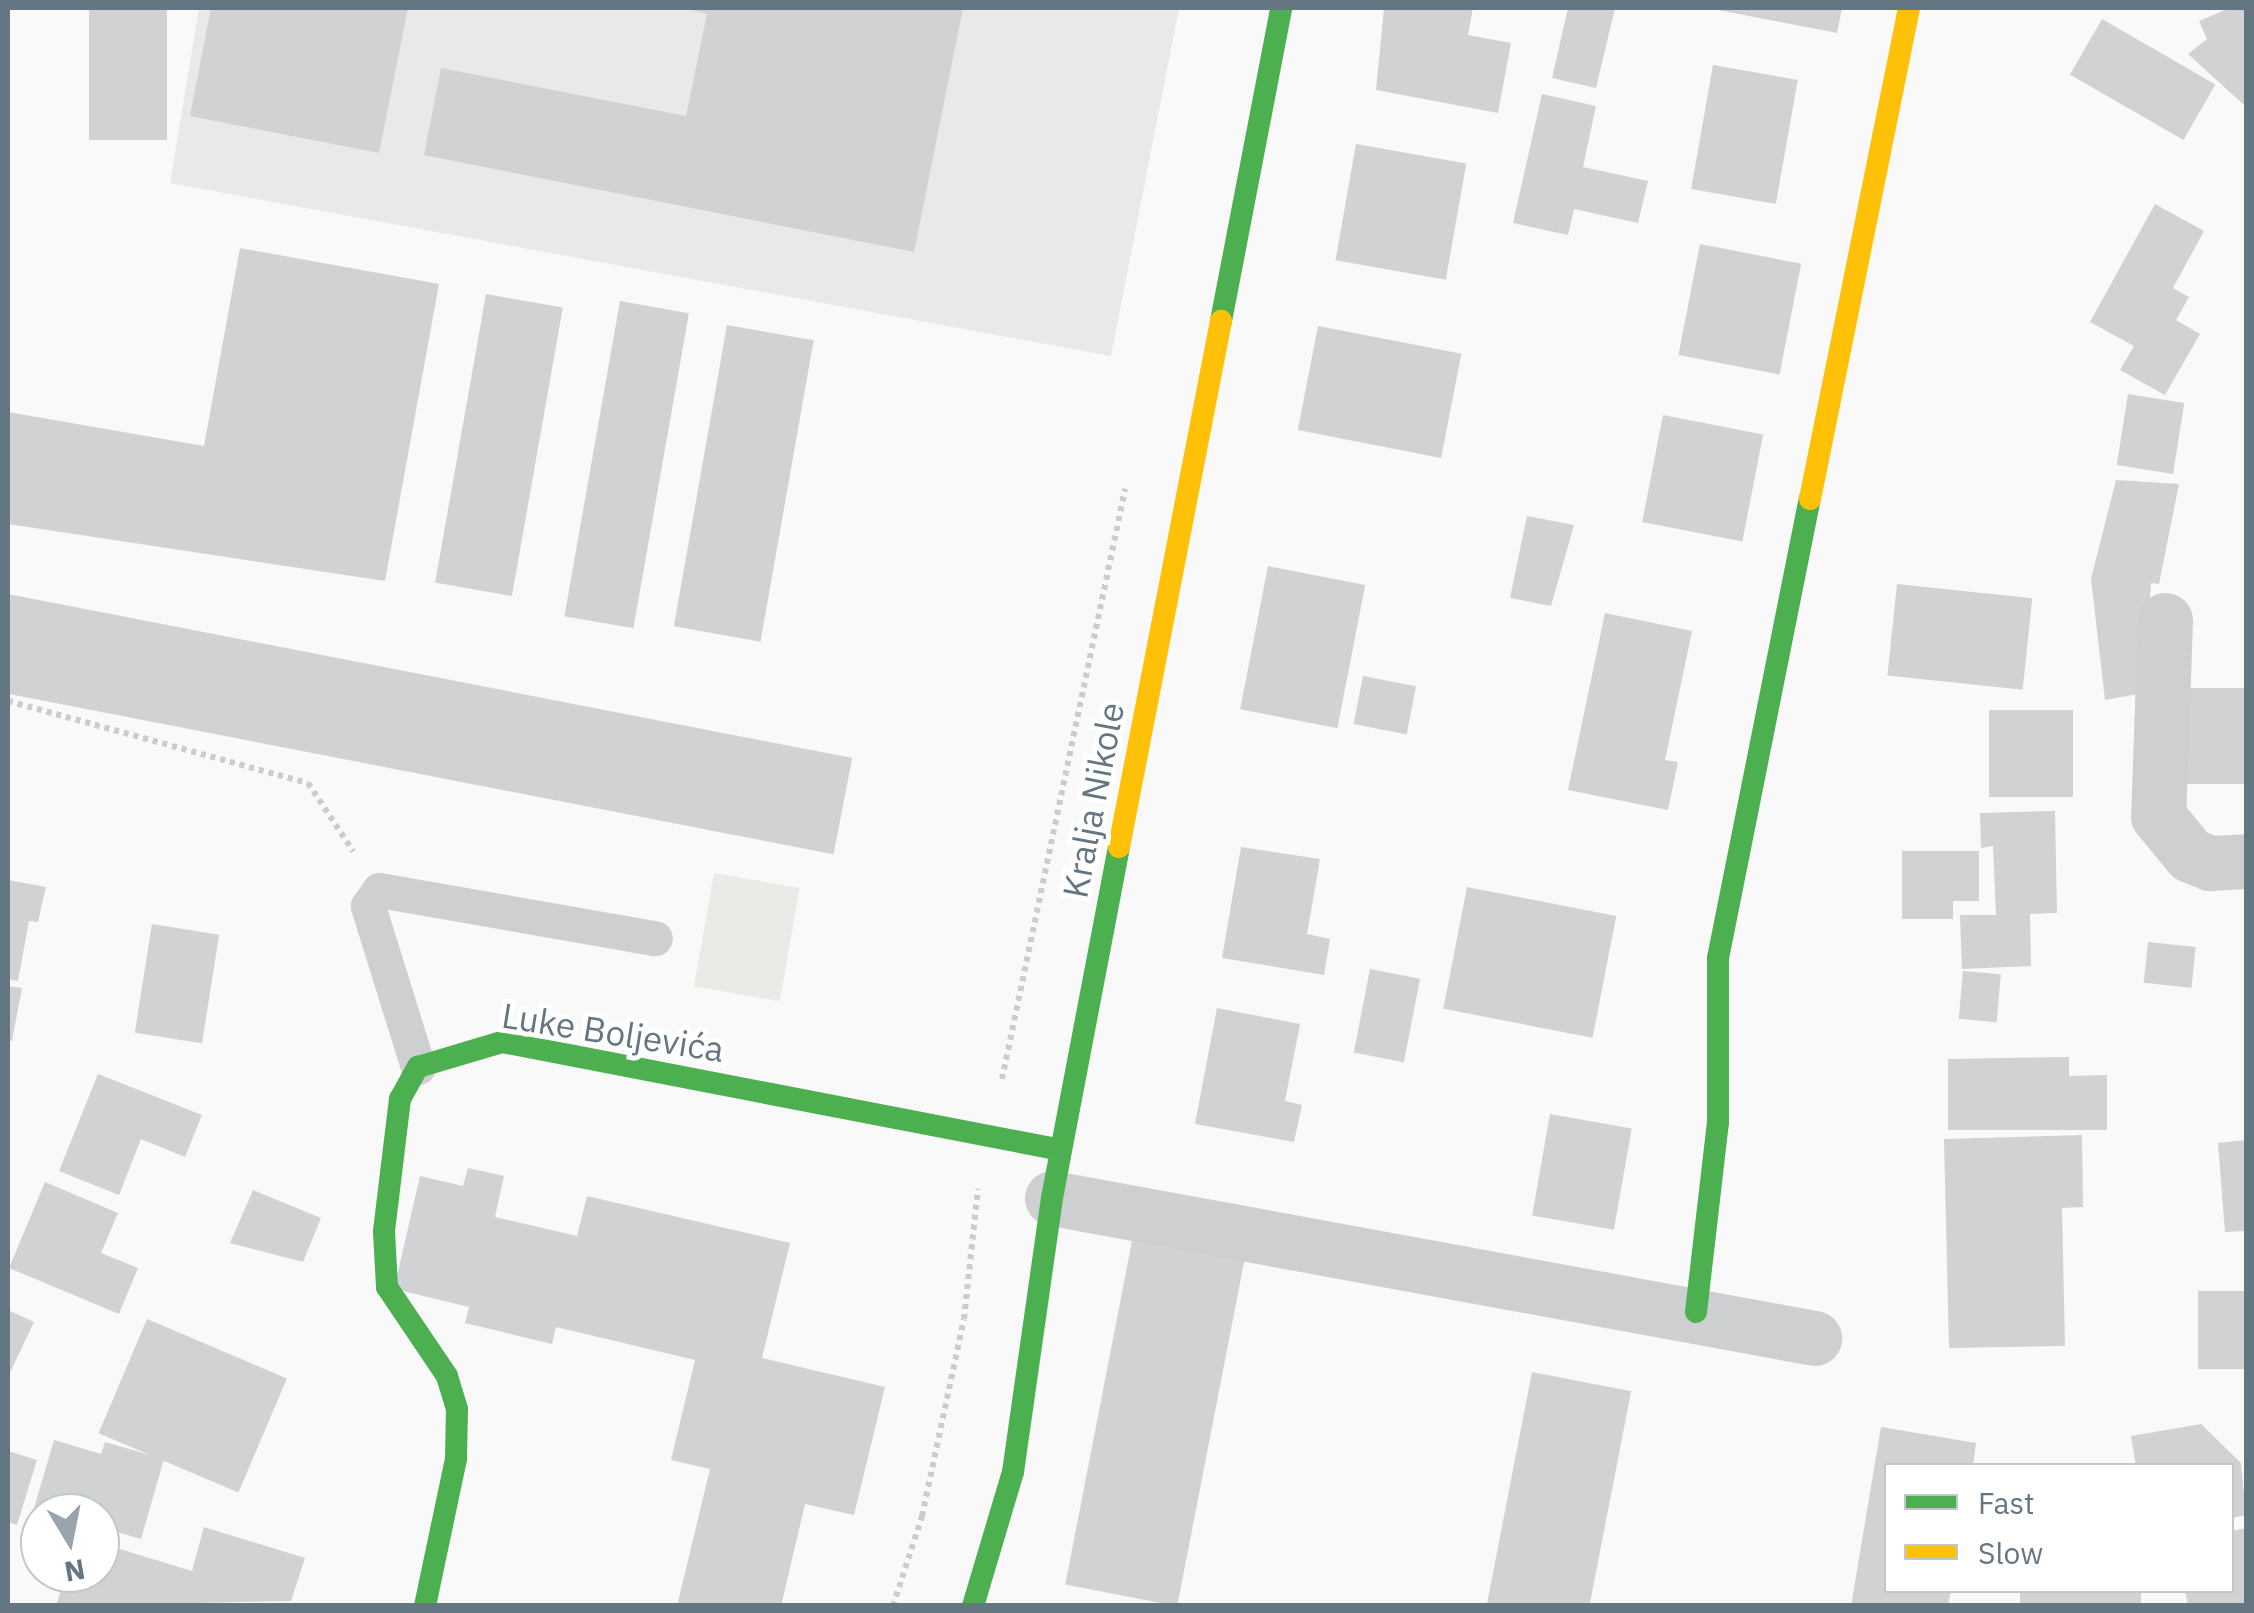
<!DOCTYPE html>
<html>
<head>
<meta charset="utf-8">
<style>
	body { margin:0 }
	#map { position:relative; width:2254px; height:1613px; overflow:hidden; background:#f9f9f9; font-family:"IBM Plex Sans",sans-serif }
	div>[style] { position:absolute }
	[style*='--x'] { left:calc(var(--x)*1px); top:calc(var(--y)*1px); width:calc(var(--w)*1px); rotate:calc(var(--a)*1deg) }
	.built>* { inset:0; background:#e8e9e9 }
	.green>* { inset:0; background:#e8ebe6; transform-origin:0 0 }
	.building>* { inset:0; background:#d0d2d3; transform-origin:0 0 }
	.path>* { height:6px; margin-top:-3px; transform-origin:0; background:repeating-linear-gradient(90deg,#cbcccd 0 5px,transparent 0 10px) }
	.lane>* { height:35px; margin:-17.5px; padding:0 17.5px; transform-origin:17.5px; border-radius:17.5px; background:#cecfd0 }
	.street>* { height:55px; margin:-27.5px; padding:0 27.5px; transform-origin:27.5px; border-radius:27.5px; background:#cecfd0 }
	.fast>* { height:22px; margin:-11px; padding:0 11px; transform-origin:11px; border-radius:11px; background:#4caf50 }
	.slow>* { height:22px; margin:-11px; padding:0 11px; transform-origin:11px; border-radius:11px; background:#ffc107 }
	span { translate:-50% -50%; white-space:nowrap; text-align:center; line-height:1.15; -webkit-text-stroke:10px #fff; paint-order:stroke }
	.street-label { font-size:35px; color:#657683 }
	.frame { position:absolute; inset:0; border:10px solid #657683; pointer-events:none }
	.legend { position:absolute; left:1884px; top:1463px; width:350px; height:130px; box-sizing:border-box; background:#fff; border:2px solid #c1c8cd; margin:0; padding:12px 18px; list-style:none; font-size:30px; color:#657683 }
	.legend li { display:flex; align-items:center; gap:20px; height:50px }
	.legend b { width:50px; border:2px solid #c1c8cd }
	.north { position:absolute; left:20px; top:1493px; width:100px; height:100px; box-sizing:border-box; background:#fff; border:2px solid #c1c8cd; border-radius:50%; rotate:170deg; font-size:28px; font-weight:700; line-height:40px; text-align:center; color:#657683 }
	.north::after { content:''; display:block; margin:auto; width:35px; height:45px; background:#99a4ac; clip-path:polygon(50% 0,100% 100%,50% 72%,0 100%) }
</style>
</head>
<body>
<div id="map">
	<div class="built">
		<i style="clip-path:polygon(199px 8px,1179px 8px,1111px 356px,170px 183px)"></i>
	</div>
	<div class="green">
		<i style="left:714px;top:873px;width:87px;height:115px;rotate:10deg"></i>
	</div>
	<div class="building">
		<i style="left:89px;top:8px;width:78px;height:132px"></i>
		<i style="clip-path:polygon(211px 8px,408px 8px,379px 153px,190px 116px)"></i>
		<i style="clip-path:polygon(684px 8px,963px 8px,914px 252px,424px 155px,441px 68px,686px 116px,707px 14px)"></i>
		<i style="clip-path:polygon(1384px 8px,1473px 8px,1468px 35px,1511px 43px,1498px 113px,1376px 90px)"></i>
		<i style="clip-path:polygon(1568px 8px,1615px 8px,1596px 88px,1552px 78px)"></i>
		<i style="clip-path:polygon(1708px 8px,1842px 8px,1837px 33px)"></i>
		<i style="clip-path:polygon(2230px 8px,2246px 8px,2244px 105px,2188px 54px,2207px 39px,2199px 21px)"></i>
		<i style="left:2102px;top:19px;width:131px;height:64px;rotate:30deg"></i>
		<i style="left:1713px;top:65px;width:86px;height:126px;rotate:10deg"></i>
		<i style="clip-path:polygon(1542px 94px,1596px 106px,1583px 167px,1648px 181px,1638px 223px,1574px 209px,1568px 235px,1513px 223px)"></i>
		<i style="left:1356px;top:144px;width:112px;height:118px;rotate:10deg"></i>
		<i style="clip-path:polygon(2155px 204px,2204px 231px,2173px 288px,2189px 297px,2176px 320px,2200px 334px,2165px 395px,2120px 370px,2134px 346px,2090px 322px)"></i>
		<i style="left:1700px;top:244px;width:103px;height:113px;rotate:11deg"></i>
		<i style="clip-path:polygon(240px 248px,439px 284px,385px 581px,8px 524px,8px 412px,204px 446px)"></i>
		<i style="left:486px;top:294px;width:78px;height:293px;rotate:10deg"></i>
		<i style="left:620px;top:301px;width:70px;height:320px;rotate:10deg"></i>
		<i style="left:727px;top:325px;width:88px;height:306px;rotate:10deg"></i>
		<i style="left:1318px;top:326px;width:146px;height:106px;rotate:11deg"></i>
		<i style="left:2128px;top:394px;width:57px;height:72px;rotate:9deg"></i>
		<i style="left:1663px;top:415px;width:102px;height:109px;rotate:11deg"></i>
		<i style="clip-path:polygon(2116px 480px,2179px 484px,2159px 584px,2151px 583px,2143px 693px,2105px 700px,2091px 579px)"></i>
		<i style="clip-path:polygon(1527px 516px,1574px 525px,1551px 606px,1510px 598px)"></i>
		<i style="left:1268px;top:566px;width:99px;height:146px;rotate:11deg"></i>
		<i style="left:1897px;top:584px;width:136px;height:92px;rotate:6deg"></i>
		<i style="left:8px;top:594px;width:860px;height:98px;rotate:11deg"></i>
		<i style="clip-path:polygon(1605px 613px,1692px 631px,1665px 760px,1678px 762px,1668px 810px,1568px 790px)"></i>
		<i style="left:1363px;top:676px;width:54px;height:49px;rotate:11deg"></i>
		<i style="left:2246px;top:688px;width:96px;height:75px;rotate:90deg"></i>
		<i style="left:2073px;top:710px;width:87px;height:84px;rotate:90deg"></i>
		<i style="clip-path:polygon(2055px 811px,2057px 913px,2030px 914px,2031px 966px,1962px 969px,1960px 915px,1996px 915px,1993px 846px,1981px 848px,1980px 813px)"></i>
		<i style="clip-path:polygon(1241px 847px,1320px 859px,1307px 934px,1330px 939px,1324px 975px,1222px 958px)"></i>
		<i style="clip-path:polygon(1902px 851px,1979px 851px,1979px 901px,1953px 901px,1953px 919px,1902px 919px)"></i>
		<i style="clip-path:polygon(8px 880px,46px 887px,38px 922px,29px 921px,18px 981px,8px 979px)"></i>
		<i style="left:1467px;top:887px;width:152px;height:124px;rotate:11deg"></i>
		<i style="left:152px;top:924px;width:68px;height:110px;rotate:9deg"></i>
		<i style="left:2148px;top:942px;width:48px;height:41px;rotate:6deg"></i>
		<i style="left:1370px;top:969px;width:51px;height:85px;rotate:11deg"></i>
		<i style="left:1963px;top:971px;width:38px;height:48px;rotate:5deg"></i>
		<i style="clip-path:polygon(8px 986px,22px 988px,12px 1041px,8px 1040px)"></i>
		<i style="clip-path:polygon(1217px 1008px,1300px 1024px,1285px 1101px,1302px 1105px,1294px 1142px,1195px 1124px)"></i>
		<i style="clip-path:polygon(2069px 1057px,2069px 1076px,2107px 1075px,2107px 1130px,1948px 1130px,1948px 1059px)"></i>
		<i style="clip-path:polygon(98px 1074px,202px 1115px,185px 1157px,141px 1139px,119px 1195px,59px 1171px)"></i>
		<i style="left:1550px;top:1114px;width:83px;height:103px;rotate:10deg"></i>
		<i style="clip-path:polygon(2082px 1135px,2083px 1207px,2062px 1208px,2065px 1346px,1949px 1348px,1944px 1139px)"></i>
		<i style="clip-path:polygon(2246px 1140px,2246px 1231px,2225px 1232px,2218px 1143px)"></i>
		<i style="clip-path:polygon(468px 1168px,504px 1176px,495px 1217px,577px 1236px,587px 1196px,790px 1243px,762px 1358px,885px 1387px,854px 1515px,805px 1504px,781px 1606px,677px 1606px,710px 1469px,671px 1460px,695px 1360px,556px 1327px,552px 1344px,465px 1323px,469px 1307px,394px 1289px,420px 1176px,463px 1186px)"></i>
		<i style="clip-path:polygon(45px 1182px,118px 1213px,101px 1253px,138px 1268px,119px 1314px,9px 1268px)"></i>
		<i style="clip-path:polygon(253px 1190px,321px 1218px,303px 1262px,230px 1243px)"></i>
		<i style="left:1133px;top:1236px;width:114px;height:355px;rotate:11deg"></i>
		<i style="left:2246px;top:1291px;width:78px;height:48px;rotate:90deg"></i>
		<i style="clip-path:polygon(8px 1310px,34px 1322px,8px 1377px)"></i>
		<i style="left:147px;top:1319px;width:152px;height:124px;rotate:23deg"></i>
		<i style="left:1532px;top:1372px;width:101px;height:238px;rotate:11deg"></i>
		<i style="clip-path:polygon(2201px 1424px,2241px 1463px,2246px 1515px,2232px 1518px,2232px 1466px,2136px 1466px,2131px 1436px)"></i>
		<i style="clip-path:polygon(1881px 1427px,1976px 1443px,1973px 1466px,1886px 1466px,1886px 1590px,1951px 1590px,1948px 1606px,1851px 1606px)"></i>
		<i style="clip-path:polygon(54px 1440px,101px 1454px,105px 1442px,164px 1459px,141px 1539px,100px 1527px,100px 1513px,32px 1515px)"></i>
		<i style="clip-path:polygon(8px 1451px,37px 1460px,17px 1525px,8px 1522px)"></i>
		<i style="clip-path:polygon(204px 1527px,305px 1558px,291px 1601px,56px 1606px,66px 1573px,100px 1573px,100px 1543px,192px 1571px)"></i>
		<i style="clip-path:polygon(2246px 1528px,2246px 1606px,2188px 1606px,2185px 1590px,2232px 1590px,2232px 1531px)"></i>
		<i style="left:2020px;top:1590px;width:121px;height:16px"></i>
	</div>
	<div class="path">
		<i style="--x:8;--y:701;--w:311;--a:15.3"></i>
		<i style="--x:308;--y:783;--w:82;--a:56.5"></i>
		<i style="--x:1002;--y:1079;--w:603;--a:-78.22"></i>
		<i style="--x:893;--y:1606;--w:95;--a:-72.1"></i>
		<i style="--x:922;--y:1516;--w:201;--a:-78"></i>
		<i style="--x:964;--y:1319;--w:131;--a:-83.9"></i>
	</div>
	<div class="lane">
		<i style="--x:418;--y:1067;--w:169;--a:-107.3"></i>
		<i style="--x:368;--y:906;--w:19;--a:-55"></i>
		<i style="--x:379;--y:890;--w:280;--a:9.9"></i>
	</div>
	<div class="street">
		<i style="--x:2165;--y:620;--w:196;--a:92"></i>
		<i style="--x:2158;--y:816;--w:50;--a:50.6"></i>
		<i style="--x:2190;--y:855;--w:22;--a:22"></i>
		<i style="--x:2210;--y:863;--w:36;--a:-3"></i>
		<i style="--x:1052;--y:1198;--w:775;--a:10.41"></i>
	</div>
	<div class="fast">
		<i style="--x:1221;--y:321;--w:319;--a:-79.1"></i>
		<i style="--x:1696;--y:1312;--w:190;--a:-83.4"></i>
		<i style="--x:1718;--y:1123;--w:165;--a:-90"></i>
		<i style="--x:1718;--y:958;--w:468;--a:-78.7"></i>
		<i style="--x:425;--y:1606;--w:150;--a:-78.1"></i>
		<i style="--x:456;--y:1459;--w:50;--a:-88.9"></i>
		<i style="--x:457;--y:1409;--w:34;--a:-107"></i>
		<i style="--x:447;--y:1376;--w:107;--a:-124"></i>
		<i style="--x:387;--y:1287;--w:56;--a:-93.1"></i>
		<i style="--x:384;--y:1231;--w:133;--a:-83.1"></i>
		<i style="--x:400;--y:1099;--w:37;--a:-61"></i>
		<i style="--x:418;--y:1067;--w:88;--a:-16.6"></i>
		<i style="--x:502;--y:1042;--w:569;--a:10.93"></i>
		<i style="--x:973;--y:1606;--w:140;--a:-73.4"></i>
		<i style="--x:1013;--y:1472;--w:277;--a:-81.9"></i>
		<i style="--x:1052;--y:1198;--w:357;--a:-79.2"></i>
	</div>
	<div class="slow">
		<i style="--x:1810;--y:499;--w:501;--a:-78.6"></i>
		<i style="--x:1119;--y:847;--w:536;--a:-79.03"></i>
	</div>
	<div class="street-label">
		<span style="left:1093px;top:800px;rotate:-79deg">Kralja Nikole</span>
		<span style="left:613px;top:1032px;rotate:9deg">Luke Boljevića</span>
	</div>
	<div class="frame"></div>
	<ul class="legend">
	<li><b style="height:12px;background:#4caf50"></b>Fast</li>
	<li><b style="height:12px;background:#ffc107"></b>Slow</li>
	</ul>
	<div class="north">N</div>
</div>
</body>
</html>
